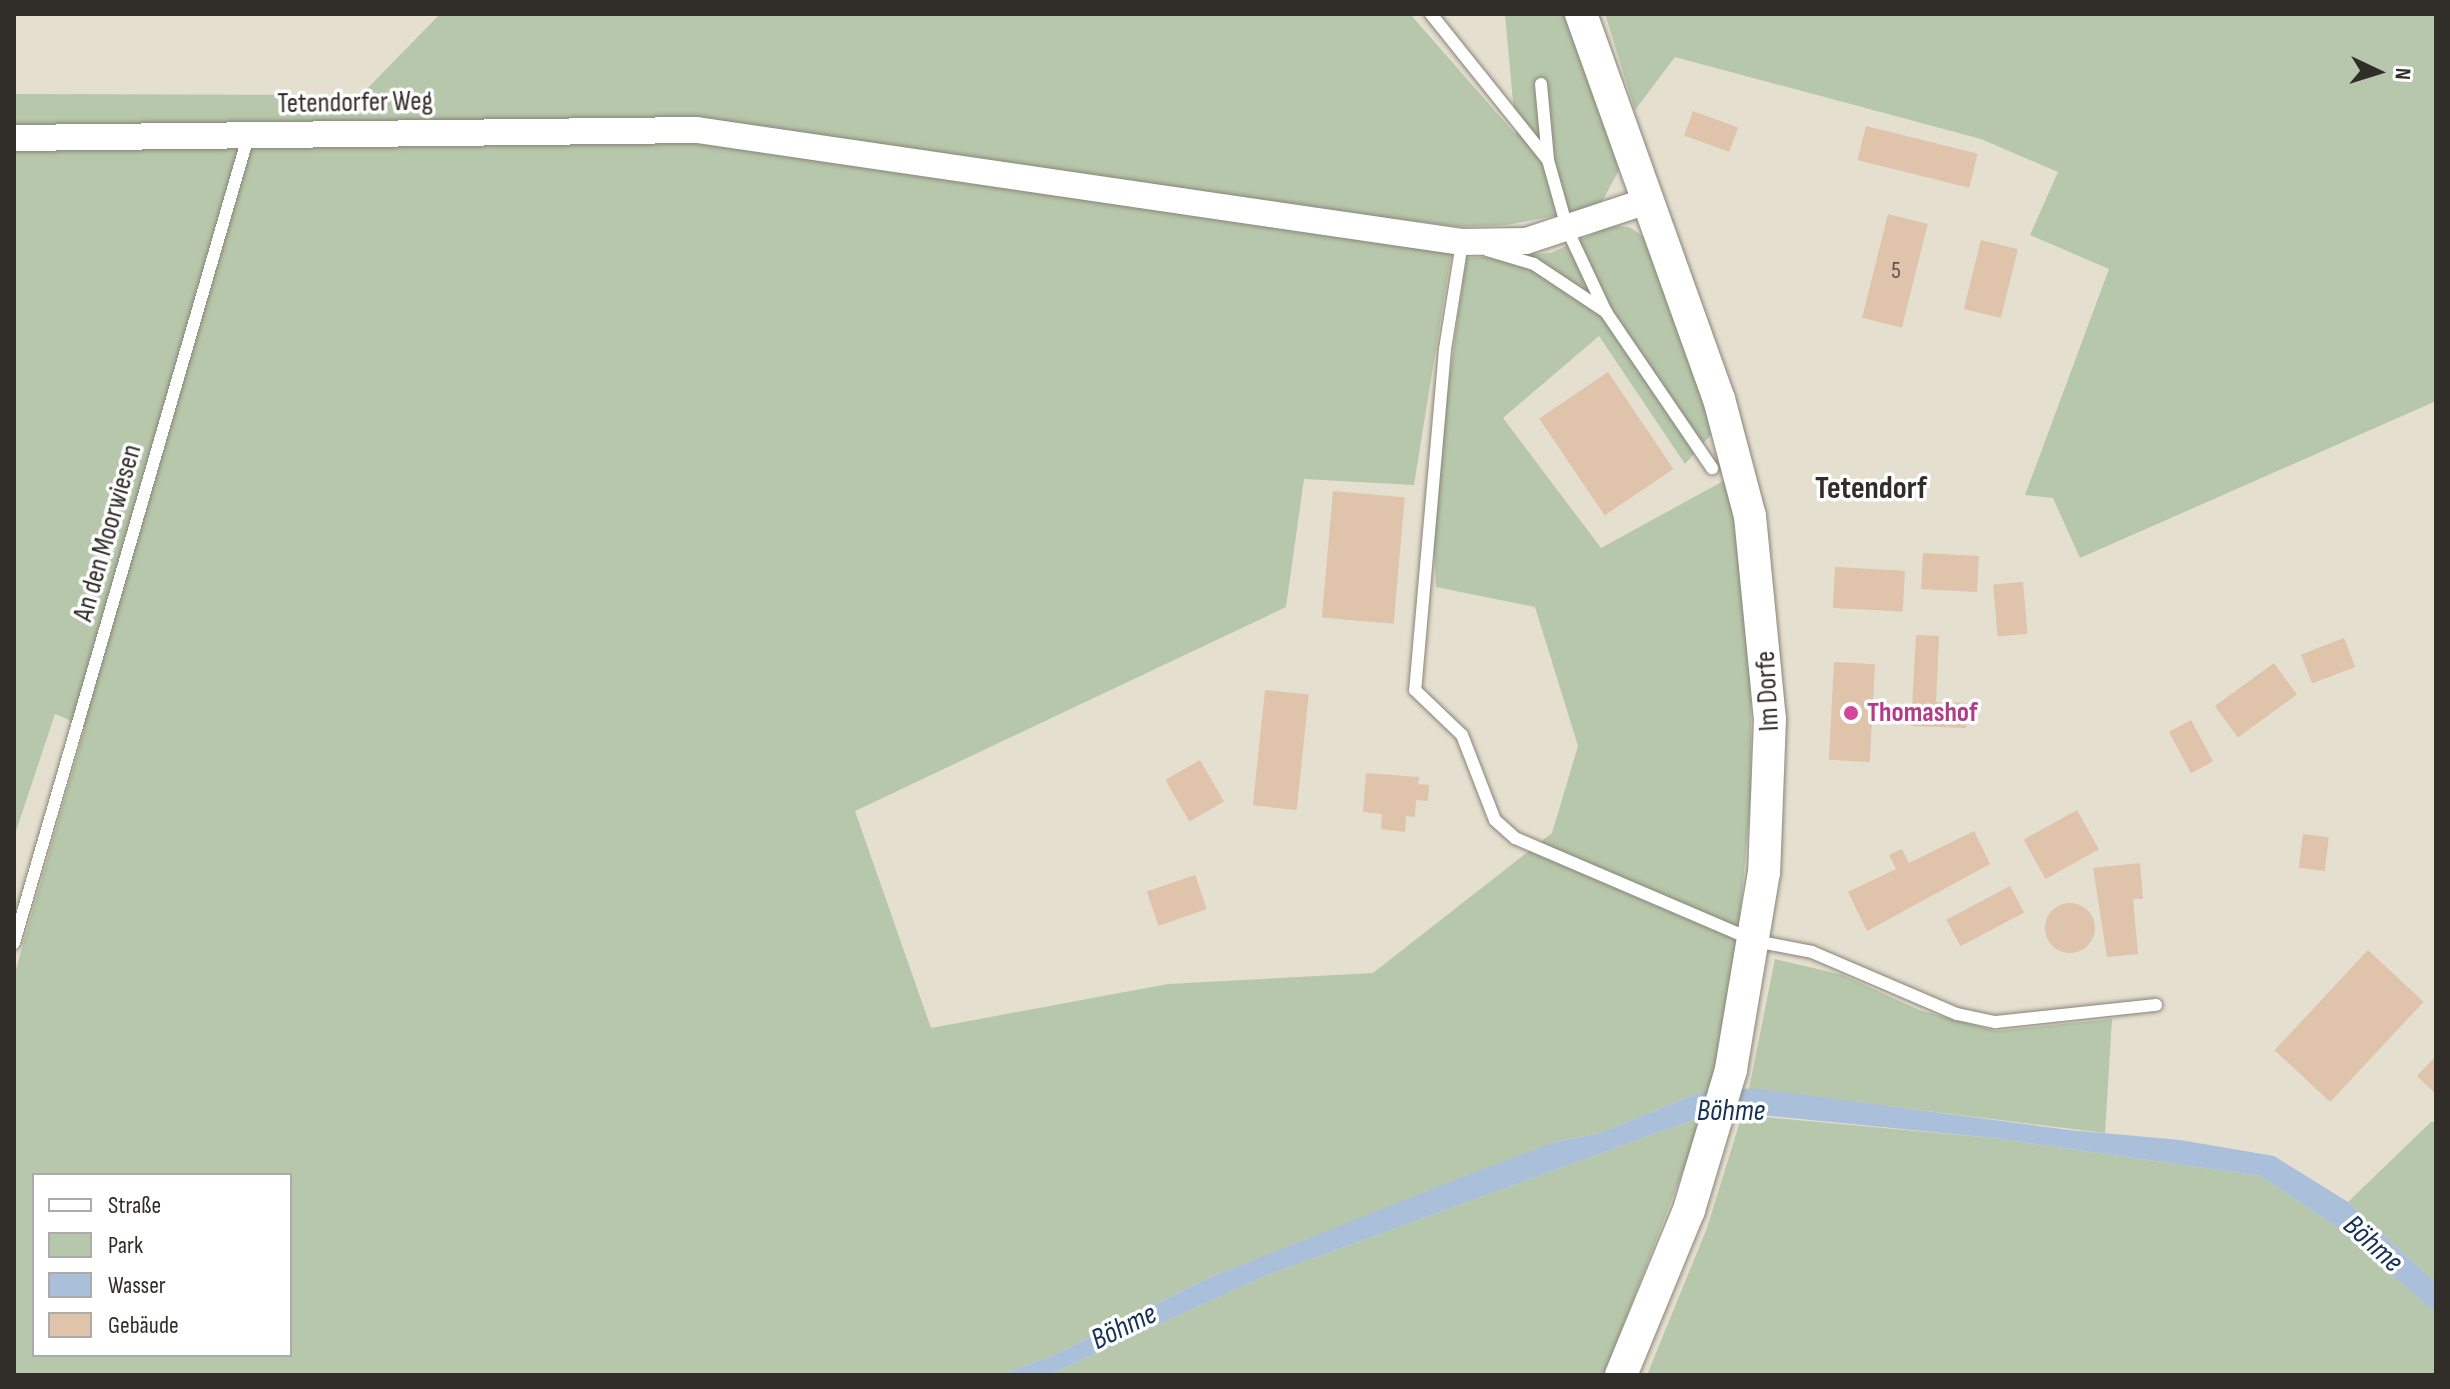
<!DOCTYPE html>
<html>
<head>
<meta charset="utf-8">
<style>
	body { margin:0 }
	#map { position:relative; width:2450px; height:1389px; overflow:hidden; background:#e5dfd0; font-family:"Sofia Sans Condensed",sans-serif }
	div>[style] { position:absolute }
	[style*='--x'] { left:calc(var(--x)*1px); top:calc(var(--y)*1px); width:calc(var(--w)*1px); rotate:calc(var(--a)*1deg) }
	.green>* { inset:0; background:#b6c7ab }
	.water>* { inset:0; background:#aabfda }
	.building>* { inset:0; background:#dfc3ab; transform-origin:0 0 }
	.round { border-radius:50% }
	.roads { filter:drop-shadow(0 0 2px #898476) drop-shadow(0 0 2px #898476) }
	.service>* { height:12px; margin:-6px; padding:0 6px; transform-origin:6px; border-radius:6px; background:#fff }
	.minor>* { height:26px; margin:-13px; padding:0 13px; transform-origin:13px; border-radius:13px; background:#fff }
	.tertiary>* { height:32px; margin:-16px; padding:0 16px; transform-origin:16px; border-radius:16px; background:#fff }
	.dots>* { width:22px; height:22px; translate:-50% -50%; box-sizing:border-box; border:4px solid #fff; border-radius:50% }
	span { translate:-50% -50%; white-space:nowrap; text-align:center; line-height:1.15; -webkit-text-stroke:7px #fff; paint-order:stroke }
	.number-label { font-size:24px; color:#5c534a }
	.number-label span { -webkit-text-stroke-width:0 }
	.street-label { font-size:28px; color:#312e29 }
	.hotel-label { font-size:28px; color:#b23c85; font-weight:700 }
	.left { translate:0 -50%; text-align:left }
	.water-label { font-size:30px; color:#143257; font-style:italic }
	.quarter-label { font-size:32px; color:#312e29; font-weight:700 }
	.frame { position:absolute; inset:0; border:16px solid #312e29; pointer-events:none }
	.legend { position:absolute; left:32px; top:1173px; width:260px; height:184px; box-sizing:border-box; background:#fff; border:2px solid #adaba9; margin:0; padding:10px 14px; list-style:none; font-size:24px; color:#312e29 }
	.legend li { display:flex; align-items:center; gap:16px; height:40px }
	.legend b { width:40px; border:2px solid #adaba9 }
	.north { position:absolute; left:2338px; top:32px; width:80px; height:80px; -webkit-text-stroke:6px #fff; paint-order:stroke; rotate:94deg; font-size:22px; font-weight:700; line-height:32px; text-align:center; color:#312e29 }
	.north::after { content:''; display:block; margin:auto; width:28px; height:36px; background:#312e29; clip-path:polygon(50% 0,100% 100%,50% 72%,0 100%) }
</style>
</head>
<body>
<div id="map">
	<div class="green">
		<i style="clip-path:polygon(evenodd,440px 14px,1410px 14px,1516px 135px,1505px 14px,1568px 14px,1619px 170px,1599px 207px,1507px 225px,1459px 227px,1287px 205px,1452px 249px,1414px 485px,1304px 479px,1286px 607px,855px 811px,931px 1028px,1168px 984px,1373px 973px,1552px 833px,1578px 746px,1535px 607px,1436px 587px,1432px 505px,1466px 258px,1551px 253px,1610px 226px,1629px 227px,1649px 240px,1717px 428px,1685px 464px,1599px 336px,1503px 418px,1601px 548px,1727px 479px,1751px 630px,1751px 796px,1739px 926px,1711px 1088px,1597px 1134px,1558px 1141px,1208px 1278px,1052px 1356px,1001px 1375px,14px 1375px,14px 976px,85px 727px,55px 714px,14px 837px,14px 94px,361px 95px,440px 14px,34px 1175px,290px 1175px,290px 1355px,34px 1355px,34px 1175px)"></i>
		<i style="clip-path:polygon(1605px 14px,2436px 14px,2436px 401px,2080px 558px,2053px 498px,2025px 495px,2109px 269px,2030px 235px,2058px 172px,1981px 139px,1675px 57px,1635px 110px)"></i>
		<i style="clip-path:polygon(1775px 959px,1843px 975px,1919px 1010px,1996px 1031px,2112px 1019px,2105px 1133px,1749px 1089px)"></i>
		<i style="clip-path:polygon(1742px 1115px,1993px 1138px,2261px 1176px,2339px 1229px,2436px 1313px,2436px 1375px,1647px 1375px,1707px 1228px)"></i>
		<i style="clip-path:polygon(1704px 1116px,1604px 1375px,1049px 1375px,1265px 1276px)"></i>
		<i style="clip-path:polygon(2432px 1121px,2436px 1124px,2436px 1283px,2348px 1202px)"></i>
	</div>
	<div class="water">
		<i style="clip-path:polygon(1711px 1088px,1759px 1089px,2069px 1130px,2180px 1140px,2274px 1156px,2348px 1202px,2436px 1283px,2436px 1313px,2339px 1229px,2261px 1176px,1993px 1138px,1759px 1115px,1704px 1116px,1265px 1276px,1049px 1375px,1001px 1375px,1052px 1356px,1208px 1278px,1475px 1172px,1558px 1141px,1597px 1134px)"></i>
	</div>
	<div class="building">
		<i style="left:1693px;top:111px;width:48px;height:26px;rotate:20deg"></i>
		<i style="left:1866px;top:126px;width:115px;height:35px;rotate:14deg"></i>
		<i style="left:1888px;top:214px;width:41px;height:107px;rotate:14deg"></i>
		<i style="left:1981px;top:240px;width:38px;height:71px;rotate:14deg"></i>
		<i style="left:1608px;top:372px;width:117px;height:83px;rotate:56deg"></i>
		<i style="left:1333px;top:491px;width:72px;height:127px;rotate:5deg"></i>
		<i style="left:1923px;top:553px;width:56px;height:36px;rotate:3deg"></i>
		<i style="left:1835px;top:567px;width:70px;height:41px;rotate:3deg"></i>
		<i style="left:2023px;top:582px;width:52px;height:30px;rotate:85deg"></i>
		<i style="clip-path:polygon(1916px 635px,1939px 636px,1936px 702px,1967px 703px,1966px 728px,1911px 726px)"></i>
		<i style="left:2344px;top:638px;width:31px;height:46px;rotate:69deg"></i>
		<i style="left:1834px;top:662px;width:41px;height:98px;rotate:3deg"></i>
		<i style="left:2274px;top:663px;width:39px;height:73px;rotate:54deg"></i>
		<i style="left:1265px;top:690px;width:44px;height:116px;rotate:6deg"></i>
		<i style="left:2191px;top:720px;width:47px;height:25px;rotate:62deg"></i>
		<i style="left:1200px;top:760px;width:48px;height:40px;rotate:60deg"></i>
		<i style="clip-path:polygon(1366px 773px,1419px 777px,1418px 784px,1429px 785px,1428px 801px,1416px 800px,1415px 817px,1406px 816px,1405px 832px,1381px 829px,1382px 814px,1363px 812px)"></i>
		<i style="left:2077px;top:810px;width:45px;height:61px;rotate:61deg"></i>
		<i style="clip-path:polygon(1974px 831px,1990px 864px,1867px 931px,1848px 892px,1896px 869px,1889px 855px,1902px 849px,1909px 863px)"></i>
		<i style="left:2303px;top:834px;width:26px;height:34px;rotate:7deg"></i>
		<i style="clip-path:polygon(2140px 863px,2143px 899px,2133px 899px,2138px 954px,2107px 957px,2093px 868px)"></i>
		<i style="left:1195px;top:875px;width:36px;height:51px;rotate:71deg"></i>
		<i style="left:2010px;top:886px;width:30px;height:72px;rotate:62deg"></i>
		<i class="round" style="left:2045px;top:903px;width:50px;height:50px"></i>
		<i style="left:2368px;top:950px;width:76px;height:137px;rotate:43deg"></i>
		<i style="clip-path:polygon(2436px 1056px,2436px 1094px,2417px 1076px)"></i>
	</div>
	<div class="roads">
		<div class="service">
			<i style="--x:1431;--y:14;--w:187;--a:51.3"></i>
			<i style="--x:1541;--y:84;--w:76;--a:84.7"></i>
			<i style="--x:1548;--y:160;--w:74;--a:74.3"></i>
			<i style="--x:1568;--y:231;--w:89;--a:64.9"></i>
			<i style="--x:1606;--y:312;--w:189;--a:55.8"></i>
			<i style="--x:1462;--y:243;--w:107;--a:99.1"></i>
			<i style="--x:1445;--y:349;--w:342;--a:95"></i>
			<i style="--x:1415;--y:690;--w:65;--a:43.8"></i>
			<i style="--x:1462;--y:735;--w:91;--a:68.8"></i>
			<i style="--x:1495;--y:820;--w:27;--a:42"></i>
			<i style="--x:1515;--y:838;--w:261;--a:23.2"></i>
			<i style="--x:1755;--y:941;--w:58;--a:10.9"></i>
			<i style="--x:1812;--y:952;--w:158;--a:23.2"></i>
			<i style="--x:1957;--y:1014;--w:40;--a:12"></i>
			<i style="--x:1996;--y:1022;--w:161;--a:-6.1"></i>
			<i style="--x:1487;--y:250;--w:49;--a:16.6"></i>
			<i style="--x:1534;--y:264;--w:87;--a:33.7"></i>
			<i style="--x:14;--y:943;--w:839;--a:-73.81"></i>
		</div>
		<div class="minor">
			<i style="--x:14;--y:138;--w:683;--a:-0.67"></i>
			<i style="--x:697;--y:130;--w:772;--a:8.34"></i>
			<i style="--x:1461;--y:242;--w:65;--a:-0.9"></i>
			<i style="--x:1526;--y:241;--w:131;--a:-18.3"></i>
		</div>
		<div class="tertiary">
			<i style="--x:1581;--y:14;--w:409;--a:70.3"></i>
			<i style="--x:1719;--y:399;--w:121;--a:75.2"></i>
			<i style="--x:1750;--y:516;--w:204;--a:84.4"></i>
			<i style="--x:1770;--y:719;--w:153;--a:92.2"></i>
			<i style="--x:1764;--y:872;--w:201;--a:99.5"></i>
			<i style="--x:1731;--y:1070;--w:146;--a:106.7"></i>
			<i style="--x:1689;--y:1210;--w:178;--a:112.4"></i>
		</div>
	</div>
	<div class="dots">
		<i style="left:1851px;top:713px;background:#d1479c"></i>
	</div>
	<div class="number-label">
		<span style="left:1896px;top:271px">5</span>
	</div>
	<div class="street-label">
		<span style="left:355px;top:103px;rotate:-1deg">Tetendorfer Weg</span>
		<span style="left:108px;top:533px;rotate:-74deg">An den Moorwiesen</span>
		<span style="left:1768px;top:691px;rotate:-93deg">Im Dorfe</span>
	</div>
	<div class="hotel-label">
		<span class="left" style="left:1867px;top:713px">Thomashof</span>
	</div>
	<div class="water-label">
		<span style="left:1731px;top:1111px">Böhme</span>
		<span style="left:2373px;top:1244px;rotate:42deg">Böhme</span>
		<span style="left:1124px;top:1327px;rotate:-26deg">Böhme</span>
	</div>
	<div class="quarter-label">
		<span style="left:1871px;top:489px">Tetendorf</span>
	</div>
	<div class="frame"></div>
	<ul class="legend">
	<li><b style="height:10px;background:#fff"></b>Straße</li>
	<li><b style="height:22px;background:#b6c7ab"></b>Park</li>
	<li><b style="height:22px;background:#aabfda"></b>Wasser</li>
	<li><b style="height:22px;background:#dfc3ab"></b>Gebäude</li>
	</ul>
	<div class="north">N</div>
</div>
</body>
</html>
